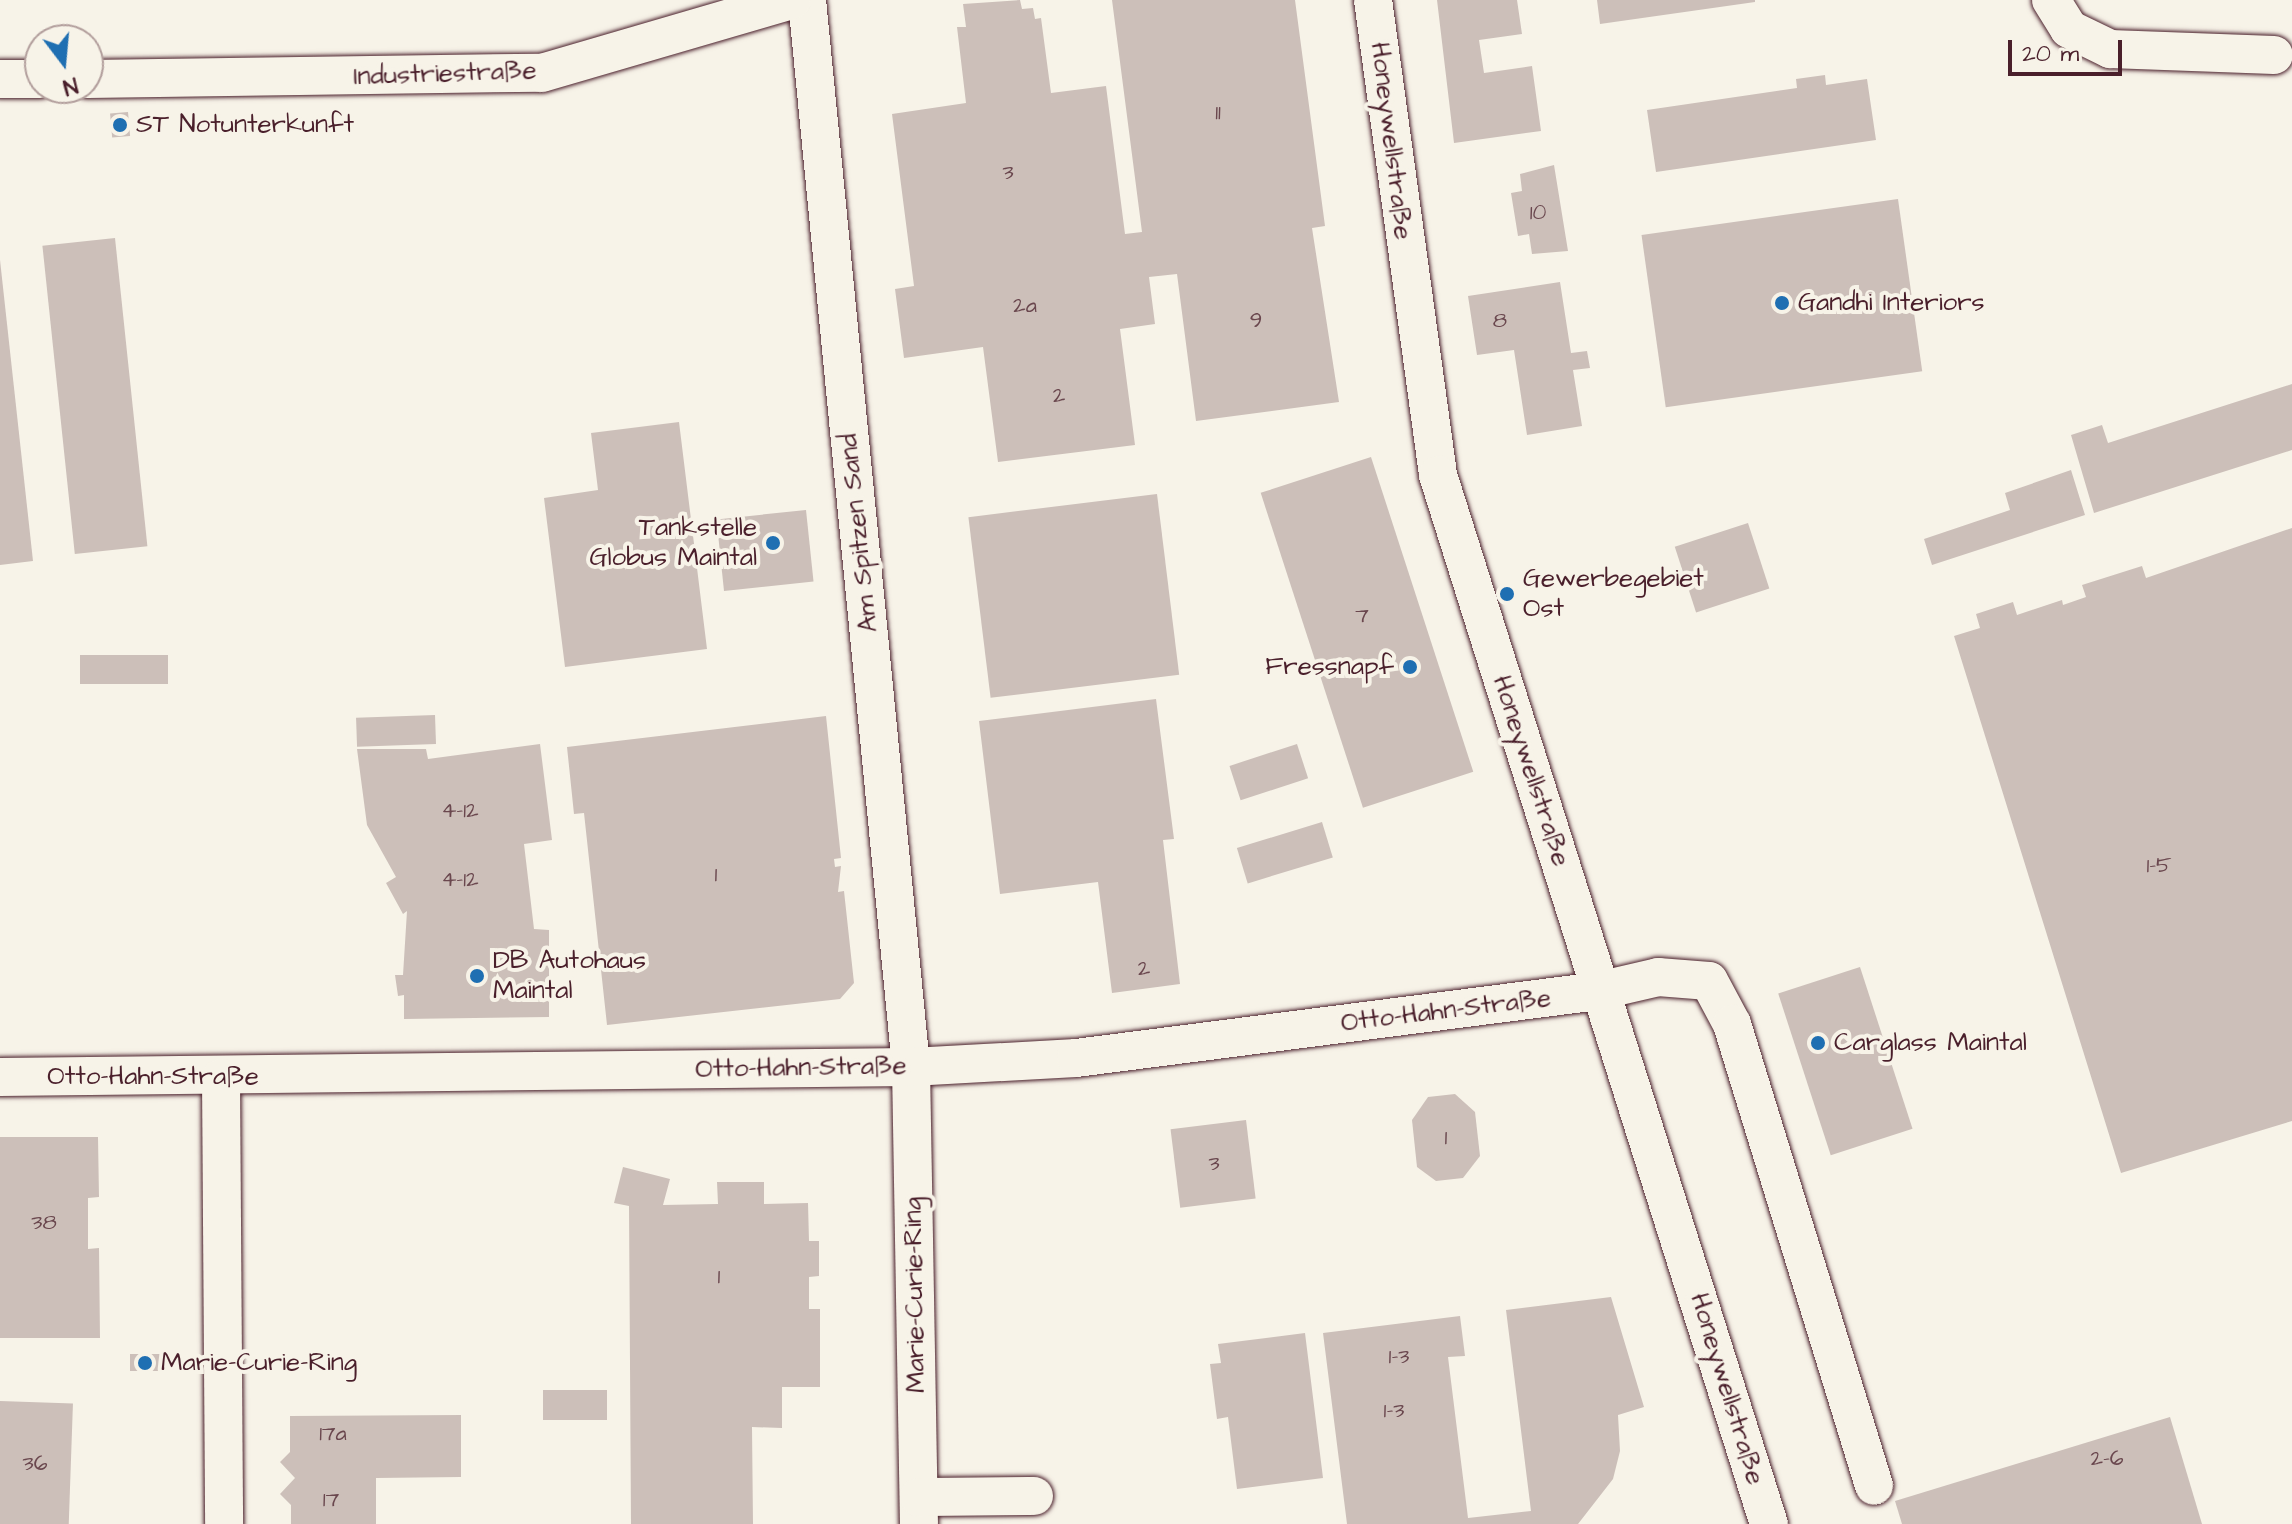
<!DOCTYPE html>
<html>
<head>
<meta charset="utf-8">
<style>
	body { margin:0 }
	#map { position:relative; width:2292px; height:1524px; overflow:hidden; background:#f7f3e8; font-family:"Architects Daughter",sans-serif }
	div>[style] { position:absolute }
	[style*='--x'] { left:calc(var(--x)*1px); top:calc(var(--y)*1px); width:calc(var(--w)*1px); rotate:calc(var(--a)*1deg) }
	.building>* { inset:0; background:#ccbfb9; transform-origin:0 0 }
	.roads { filter:drop-shadow(0 0 2px #4a1f2b) drop-shadow(0 0 2px #4a1f2b) }
	.minor>* { height:38px; margin:-19px; padding:0 19px; transform-origin:19px; border-radius:19px; background:#f7f3e8 }
	.dots>* { width:22px; height:22px; translate:-50% -50%; box-sizing:border-box; border:4px solid #f7f3e8; border-radius:50% }
	span { translate:-50% -50%; white-space:nowrap; text-align:center; line-height:1.15; -webkit-text-stroke:8px #f7f3e8; paint-order:stroke }
	.number-label { font-size:22px; color:#6a474e }
	.number-label span { -webkit-text-stroke-width:0 }
	.street-label { font-size:26px; color:#4a1f2b }
	.poi-label { font-size:26px; color:#4a1f2b }
	.left { translate:0 -50%; text-align:left }
	.right { translate:-100% -50%; text-align:right }
	.north { position:absolute; left:24px; top:24px; width:80px; height:80px; box-sizing:border-box; background:#f7f3e8; border:2px solid #b29e9c; border-radius:50%; rotate:164deg; font-size:22px; font-weight:700; line-height:32px; text-align:center; color:#4a1f2b }
	.north::after { content:''; display:block; margin:auto; width:28px; height:36px; background:#1f6fb2; clip-path:polygon(50% 0,100% 100%,50% 72%,0 100%) }
	.scale { position:absolute; left:2008px; top:40px; width:114px; height:36px; box-sizing:border-box; border:4px solid #4a1f2b; border-top:0; padding-left:10px; font-size:24px; line-height:28px; white-space:nowrap; color:#4a1f2b; -webkit-text-stroke:6px #f7f3e8; paint-order:stroke }
</style>
</head>
<body>
<div id="map">
	<div class="building">
		<i style="clip-path:polygon(1020px 0,1022px 9px,1033px 8px,1035px 19px,1041px 18px,1051px 93px,1106px 86px,1125px 234px,1142px 232px,1112px 0,1295px 0,1325px 226px,1312px 228px,1339px 402px,1196px 421px,1177px 274px,1149px 277px,1155px 324px,1120px 329px,1135px 445px,998px 462px,983px 347px,904px 358px,895px 289px,914px 286px,892px 114px,966px 103px,957px 27px,966px 27px,963px 4px)"></i>
		<i style="clip-path:polygon(1437px 0,1517px 0,1522px 34px,1479px 40px,1484px 73px,1532px 66px,1541px 131px,1454px 143px)"></i>
		<i style="clip-path:polygon(1597px 0,1755px 0,1755px 2px,1600px 24px)"></i>
		<i style="clip-path:polygon(1825px 75px,1826px 85px,1867px 79px,1876px 140px,1656px 172px,1647px 110px,1797px 88px,1796px 79px)"></i>
		<i style="left:128px;top:112px;width:24px;height:18px;rotate:85deg"></i>
		<i style="clip-path:polygon(1554px 165px,1568px 251px,1532px 254px,1529px 234px,1518px 236px,1511px 193px,1522px 191px,1520px 174px)"></i>
		<i style="left:1898px;top:199px;width:174px;height:259px;rotate:82deg"></i>
		<i style="left:115px;top:238px;width:310px;height:73px;rotate:84deg"></i>
		<i style="clip-path:polygon(0 260px,33px 561px,0 565px)"></i>
		<i style="clip-path:polygon(1560px 282px,1571px 353px,1587px 351px,1590px 368px,1573px 370px,1582px 426px,1527px 435px,1514px 350px,1477px 355px,1468px 296px)"></i>
		<i style="clip-path:polygon(2292px 384px,2292px 450px,2094px 513px,2071px 435px,2102px 425px,2108px 443px)"></i>
		<i style="clip-path:polygon(679px 422px,707px 649px,565px 667px,544px 498px,598px 490px,591px 433px)"></i>
		<i style="left:1371px;top:457px;width:331px;height:116px;rotate:72deg"></i>
		<i style="clip-path:polygon(2071px 470px,2085px 515px,1932px 565px,1924px 539px,2010px 510px,2005px 493px)"></i>
		<i style="left:1157px;top:494px;width:182px;height:190px;rotate:83deg"></i>
		<i style="left:806px;top:510px;width:72px;height:90px;rotate:84deg"></i>
		<i style="left:1748px;top:523px;width:69px;height:77px;rotate:72deg"></i>
		<i style="clip-path:polygon(2292px 528px,2292px 1121px,2121px 1173px,1954px 636px,1980px 628px,1976px 614px,2013px 602px,2017px 615px,2062px 600px,2063px 605px,2086px 597px,2082px 585px,2142px 566px,2146px 578px)"></i>
		<i style="left:80px;top:655px;width:88px;height:29px"></i>
		<i style="clip-path:polygon(1156px 699px,1174px 839px,1163px 840px,1180px 984px,1112px 993px,1098px 882px,1000px 894px,979px 721px)"></i>
		<i style="left:435px;top:715px;width:29px;height:79px;rotate:88deg"></i>
		<i style="clip-path:polygon(826px 716px,841px 858px,834px 859px,835px 867px,841px 866px,838px 892px,844px 891px,854px 983px,840px 999px,607px 1025px,584px 813px,574px 814px,567px 747px)"></i>
		<i style="clip-path:polygon(540px 744px,552px 840px,524px 844px,534px 929px,549px 930px,549px 1017px,404px 1019px,404px 995px,398px 996px,395px 975px,403px 975px,407px 911px,403px 914px,386px 883px,396px 877px,367px 825px,357px 749px,426px 749px,428px 759px)"></i>
		<i style="left:1297px;top:744px;width:36px;height:71px;rotate:72deg"></i>
		<i style="left:1322px;top:822px;width:37px;height:89px;rotate:73deg"></i>
		<i style="left:1860px;top:967px;width:170px;height:86px;rotate:72deg"></i>
		<i style="clip-path:polygon(1455px 1094px,1475px 1112px,1480px 1156px,1463px 1178px,1436px 1181px,1417px 1167px,1412px 1120px,1428px 1097px)"></i>
		<i style="left:1246px;top:1120px;width:79px;height:76px;rotate:83deg"></i>
		<i style="clip-path:polygon(0 1137px,98px 1137px,99px 1197px,88px 1198px,88px 1249px,99px 1248px,100px 1338px,0 1338px)"></i>
		<i style="clip-path:polygon(623px 1167px,670px 1179px,663px 1205px,718px 1204px,717px 1182px,764px 1182px,764px 1204px,808px 1203px,809px 1241px,819px 1241px,819px 1276px,809px 1277px,809px 1309px,820px 1309px,820px 1387px,782px 1387px,782px 1428px,752px 1427px,753px 1524px,631px 1524px,629px 1206px,614px 1203px)"></i>
		<i style="clip-path:polygon(1611px 1297px,1644px 1407px,1618px 1415px,1620px 1451px,1613px 1479px,1578px 1524px,1347px 1524px,1323px 1333px,1460px 1316px,1465px 1356px,1448px 1357px,1468px 1518px,1531px 1511px,1506px 1310px)"></i>
		<i style="clip-path:polygon(1305px 1333px,1323px 1478px,1237px 1489px,1228px 1417px,1217px 1419px,1210px 1364px,1221px 1363px,1218px 1344px)"></i>
		<i style="left:130px;top:1354px;width:30px;height:17px"></i>
		<i style="left:543px;top:1390px;width:64px;height:30px"></i>
		<i style="left:0;top:1401px;width:73px;height:123px;rotate:2deg"></i>
		<i style="clip-path:polygon(461px 1415px,461px 1477px,376px 1478px,376px 1524px,291px 1524px,291px 1505px,280px 1494px,295px 1478px,280px 1462px,290px 1452px,290px 1416px)"></i>
		<i style="clip-path:polygon(2170px 1417px,2202px 1524px,1902px 1524px,1895px 1501px)"></i>
	</div>
	<div class="roads">
		<div class="minor">
			<i style="--x:807;--y:0;--w:1072;--a:84.43"></i>
			<i style="--x:911;--y:1067;--w:457;--a:89"></i>
			<i style="--x:1373;--y:0;--w:479;--a:82.2"></i>
			<i style="--x:1438;--y:475;--w:1100;--a:72.49"></i>
			<i style="--x:2051;--y:0;--w:34;--a:58"></i>
			<i style="--x:2069;--y:29;--w:46;--a:26"></i>
			<i style="--x:2110;--y:49;--w:164;--a:2.1"></i>
			<i style="--x:0;--y:79;--w:40;--a:0"></i>
			<i style="--x:88;--y:79;--w:454;--a:-0.8"></i>
			<i style="--x:542;--y:73;--w:260;--a:-16.3"></i>
			<i style="--x:0;--y:1077;--w:911;--a:-0.63"></i>
			<i style="--x:911;--y:1067;--w:165;--a:-3.1"></i>
			<i style="--x:1076;--y:1058;--w:526;--a:-7.31"></i>
			<i style="--x:1598;--y:991;--w:62;--a:-13.1"></i>
			<i style="--x:1658;--y:977;--w:51;--a:4.5"></i>
			<i style="--x:1709;--y:981;--w:49;--a:61.9"></i>
			<i style="--x:1732;--y:1024;--w:483;--a:72.9"></i>
			<i style="--x:221;--y:1078;--w:446;--a:89.6"></i>
			<i style="--x:919;--y:1497;--w:115;--a:-0.5"></i>
		</div>
	</div>
	<div class="dots">
		<i style="left:120px;top:125px;background:#1f6fb2"></i>
		<i style="left:1782px;top:303px;background:#1f6fb2"></i>
		<i style="left:773px;top:543px;background:#1f6fb2"></i>
		<i style="left:1507px;top:594px;background:#1f6fb2"></i>
		<i style="left:1410px;top:667px;background:#1f6fb2"></i>
		<i style="left:477px;top:976px;background:#1f6fb2"></i>
		<i style="left:1818px;top:1043px;background:#1f6fb2"></i>
		<i style="left:145px;top:1363px;background:#1f6fb2"></i>
	</div>
	<div class="number-label">
		<span style="left:1218px;top:113px">11</span>
		<span style="left:1008px;top:173px">3</span>
		<span style="left:1538px;top:213px">10</span>
		<span style="left:1025px;top:306px">2a</span>
		<span style="left:1256px;top:321px">9</span>
		<span style="left:1500px;top:321px">8</span>
		<span style="left:1059px;top:396px">2</span>
		<span style="left:1362px;top:616px">7</span>
		<span style="left:460px;top:811px">4-12</span>
		<span style="left:2159px;top:866px">1-5</span>
		<span style="left:716px;top:875px">1</span>
		<span style="left:460px;top:880px">4-12</span>
		<span style="left:1144px;top:969px">2</span>
		<span style="left:1446px;top:1138px">1</span>
		<span style="left:1214px;top:1164px">3</span>
		<span style="left:44px;top:1223px">38</span>
		<span style="left:719px;top:1277px">1</span>
		<span style="left:1399px;top:1357px">1-3</span>
		<span style="left:1394px;top:1411px">1-3</span>
		<span style="left:333px;top:1434px">17a</span>
		<span style="left:2107px;top:1459px">2-6</span>
		<span style="left:35px;top:1464px">36</span>
		<span style="left:331px;top:1500px">17</span>
	</div>
	<div class="street-label">
		<span style="left:445px;top:74px;rotate:-2deg">Industriestraße</span>
		<span style="left:1391px;top:141px;rotate:83deg">Honeywellstraße</span>
		<span style="left:859px;top:533px;rotate:-96deg">Am Spitzen Sand</span>
		<span style="left:1531px;top:771px;rotate:72deg">Honeywellstraße</span>
		<span style="left:1446px;top:1011px;rotate:-7deg">Otto-Hahn-Straße</span>
		<span style="left:801px;top:1068px;rotate:-1deg">Otto-Hahn-Straße</span>
		<span style="left:153px;top:1077px">Otto-Hahn-Straße</span>
		<span style="left:915px;top:1295px;rotate:-91deg">Marie-Curie-Ring</span>
		<span style="left:1727px;top:1389px;rotate:73deg">Honeywellstraße</span>
	</div>
	<div class="poi-label">
		<span class="left" style="left:136px;top:125px">ST Notunterkunft</span>
		<span class="left" style="left:1798px;top:303px">Gandhi Interiors</span>
		<span class="right" style="left:757px;top:543px">Tankstelle<br>Globus Maintal</span>
		<span class="left" style="left:1523px;top:594px">Gewerbegebiet<br>Ost</span>
		<span class="right" style="left:1394px;top:667px">Fressnapf</span>
		<span class="left" style="left:493px;top:976px">DB Autohaus<br>Maintal</span>
		<span class="left" style="left:1834px;top:1043px">Carglass Maintal</span>
		<span class="left" style="left:161px;top:1363px">Marie-Curie-Ring</span>
	</div>
	<div class="north">N</div>
	<div class="scale">20 m</div>
</div>
</body>
</html>
